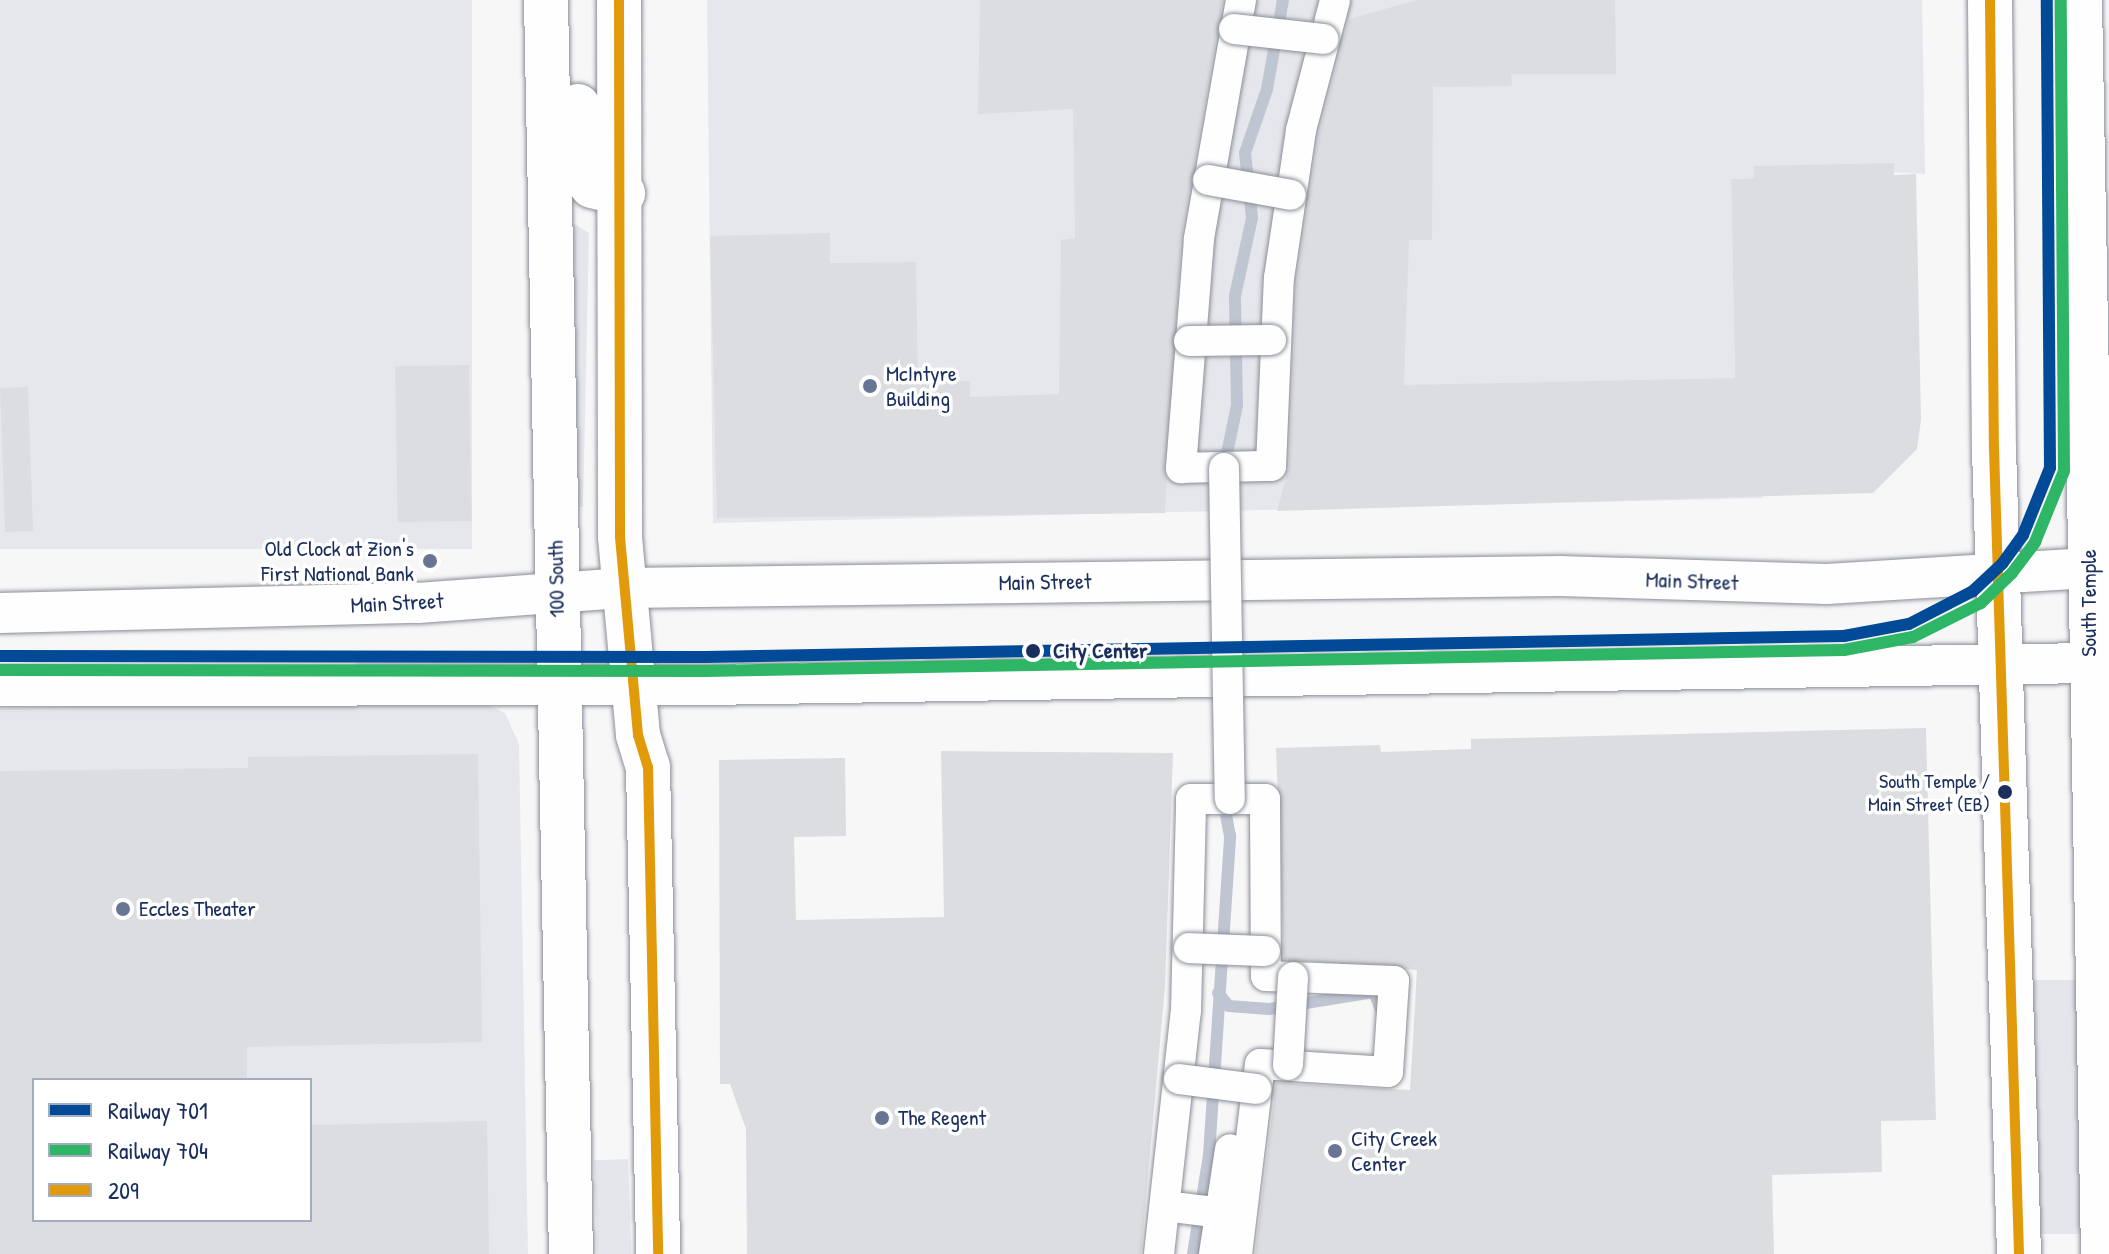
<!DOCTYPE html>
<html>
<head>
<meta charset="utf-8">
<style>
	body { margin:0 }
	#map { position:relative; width:2109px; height:1254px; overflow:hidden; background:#f7f7f8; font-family:"Patrick Hand",sans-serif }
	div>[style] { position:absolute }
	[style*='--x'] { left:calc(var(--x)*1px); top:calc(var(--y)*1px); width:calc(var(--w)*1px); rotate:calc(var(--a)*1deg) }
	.built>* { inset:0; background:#e6e7ec; transform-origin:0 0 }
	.green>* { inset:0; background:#e5e6ec; transform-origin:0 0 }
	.stream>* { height:12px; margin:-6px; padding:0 6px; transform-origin:6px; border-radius:6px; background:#c0c5d2 }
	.building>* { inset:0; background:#dcdde0; transform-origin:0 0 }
	.roads { filter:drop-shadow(0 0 2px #8a8e97) drop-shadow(0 0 2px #8a8e97) }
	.pedestrian>* { height:30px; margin:-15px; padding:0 15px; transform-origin:15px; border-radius:15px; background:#fefefe }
	.minor>* { height:40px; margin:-20px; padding:0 20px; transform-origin:20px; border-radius:20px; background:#fefefe }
	.tertiary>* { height:44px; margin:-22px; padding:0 22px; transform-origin:22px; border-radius:22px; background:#fefefe }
	.bridges { filter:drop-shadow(0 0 2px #8a8e97) drop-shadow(0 0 2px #8a8e97) }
	.pedestrian-bridge>* { height:30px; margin:-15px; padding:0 15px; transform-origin:15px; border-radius:15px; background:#fefefe }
	.bus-1>* { height:10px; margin:-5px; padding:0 5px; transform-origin:5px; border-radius:5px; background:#e19a09 }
	.rail-1>* { height:12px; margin:-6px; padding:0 6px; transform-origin:6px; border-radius:6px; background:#004a97 }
	.rail-2>* { height:12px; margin:-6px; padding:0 6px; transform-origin:6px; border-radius:6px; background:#2eb566 }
	.dots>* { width:22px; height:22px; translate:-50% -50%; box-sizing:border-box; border:4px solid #fff; border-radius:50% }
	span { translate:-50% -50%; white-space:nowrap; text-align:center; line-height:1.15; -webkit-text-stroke:7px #fff; paint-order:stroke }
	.bus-label { font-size:20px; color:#1b2f5e }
	.right { translate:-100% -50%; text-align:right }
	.poi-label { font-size:22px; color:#1b2f5e }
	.left { translate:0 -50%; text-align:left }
	.street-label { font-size:22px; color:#1b2f5e }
	.stop-label { font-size:22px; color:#1b2f5e; font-weight:700 }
	.legend { position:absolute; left:32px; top:1078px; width:280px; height:144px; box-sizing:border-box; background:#fff; border:2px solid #a4acbf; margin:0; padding:10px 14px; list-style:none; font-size:24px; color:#1b2f5e }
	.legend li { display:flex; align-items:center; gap:16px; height:40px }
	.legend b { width:40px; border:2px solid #a4acbf }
</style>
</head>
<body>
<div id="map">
	<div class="built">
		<i style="left:0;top:0;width:472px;height:549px"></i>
		<i style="clip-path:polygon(707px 0,1922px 0,1925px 174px,1755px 166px,1755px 178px,1731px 179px,1735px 378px,1763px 498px,713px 523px)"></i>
		<i style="clip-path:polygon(evenodd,467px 696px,505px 713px,519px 744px,528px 1254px,0 1254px,0 708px,467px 696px,34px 1080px,310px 1080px,310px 1220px,34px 1220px,34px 1080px)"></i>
	</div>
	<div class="green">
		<i style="clip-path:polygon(573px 223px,589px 233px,583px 507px,578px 507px)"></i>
		<i style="left:2082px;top:980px;width:254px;height:49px;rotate:90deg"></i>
		<i style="left:628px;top:1159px;width:95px;height:34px;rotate:88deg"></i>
	</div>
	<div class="stream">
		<i style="--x:1224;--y:468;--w:64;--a:-78.3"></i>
		<i style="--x:1237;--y:405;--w:109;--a:-91.1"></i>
		<i style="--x:1235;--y:296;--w:80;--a:-77.7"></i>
		<i style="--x:1252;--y:218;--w:65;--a:-96.1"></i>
		<i style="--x:1245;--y:153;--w:68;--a:-71"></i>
		<i style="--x:1267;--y:89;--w:90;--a:-79.8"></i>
		<i style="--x:1218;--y:993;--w:17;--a:50"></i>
		<i style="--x:1229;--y:1006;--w:40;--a:4.3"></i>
		<i style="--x:1269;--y:1009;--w:106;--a:-9.2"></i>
		<i style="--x:1374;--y:992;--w:24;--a:68"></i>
		<i style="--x:1193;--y:1254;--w:100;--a:-80.8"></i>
		<i style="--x:1209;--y:1155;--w:320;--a:-86.2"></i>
		<i style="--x:1230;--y:836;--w:37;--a:-101"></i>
	</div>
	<div class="building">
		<i style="clip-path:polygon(980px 0,1223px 0,1181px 237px,1165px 513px,717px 518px,710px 236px,830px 233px,830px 263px,916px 262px,918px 382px,970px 381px,970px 397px,1059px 394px,1061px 240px,1075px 238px,1073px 109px,978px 114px)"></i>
		<i style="clip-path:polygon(1417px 0,1615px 0,1616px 74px,1511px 74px,1512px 86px,1433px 87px,1432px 240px,1409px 240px,1404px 385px,1735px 378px,1731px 179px,1754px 178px,1754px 166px,1894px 163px,1894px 175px,1916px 174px,1921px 420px,1917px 449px,1873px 493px,1277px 511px,1289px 467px,1297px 280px,1319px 134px,1349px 19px)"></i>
		<i style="left:469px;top:365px;width:156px;height:74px;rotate:89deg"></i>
		<i style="left:28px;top:387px;width:144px;height:28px;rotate:88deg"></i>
		<i style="clip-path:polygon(1926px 728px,1936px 1120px,1881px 1121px,1882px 1172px,1772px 1175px,1774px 1254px,1255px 1254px,1276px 1083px,1410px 1090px,1417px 970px,1284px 959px,1276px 748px,1380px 745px,1381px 752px,1471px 749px,1471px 739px)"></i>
		<i style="clip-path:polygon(941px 751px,1173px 753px,1165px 987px,1141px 1254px,747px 1254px,746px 1129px,730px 1084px,720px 1084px,719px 760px,845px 758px,846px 836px,794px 837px,796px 920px,944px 917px)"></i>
		<i style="clip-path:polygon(478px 754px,482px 1042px,247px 1047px,247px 1080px,34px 1080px,34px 1220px,310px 1220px,310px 1125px,487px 1121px,489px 1254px,0 1254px,0 771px,248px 768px,248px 757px)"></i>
	</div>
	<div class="roads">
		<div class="pedestrian">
			<i style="--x:1241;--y:0;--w:243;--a:100"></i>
			<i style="--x:1199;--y:239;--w:230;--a:94.5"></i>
			<i style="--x:1181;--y:468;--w:90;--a:-1.3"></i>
			<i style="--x:1271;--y:466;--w:188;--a:-87.6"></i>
			<i style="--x:1279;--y:278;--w:150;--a:-81.5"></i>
			<i style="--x:1301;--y:130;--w:134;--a:-75.3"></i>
			<i style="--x:1181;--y:1208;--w:39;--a:7"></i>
			<i style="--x:1159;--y:1254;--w:244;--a:-83.7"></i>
			<i style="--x:1186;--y:1011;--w:212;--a:-88.6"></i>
			<i style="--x:1191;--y:799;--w:74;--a:0"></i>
			<i style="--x:1265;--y:799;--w:177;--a:89.7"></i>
			<i style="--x:1266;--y:976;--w:128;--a:2.2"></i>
			<i style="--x:1394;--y:981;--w:91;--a:93.8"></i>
			<i style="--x:1388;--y:1072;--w:128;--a:-176.4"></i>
			<i style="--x:1260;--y:1064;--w:191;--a:96.9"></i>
			<i style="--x:1214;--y:1254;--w:106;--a:-81.3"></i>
		</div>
		<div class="minor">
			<i style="--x:0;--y:613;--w:418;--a:-1.4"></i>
			<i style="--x:418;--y:603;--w:207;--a:-4.2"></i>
			<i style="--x:624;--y:588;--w:936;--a:-0.73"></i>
			<i style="--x:1560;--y:576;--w:267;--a:1.7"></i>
			<i style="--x:1827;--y:584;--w:262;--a:-3.5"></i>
			<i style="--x:0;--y:686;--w:705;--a:-0.08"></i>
			<i style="--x:705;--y:685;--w:1384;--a:-0.91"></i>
		</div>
		<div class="tertiary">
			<i style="--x:546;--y:0;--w:1254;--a:88.86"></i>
			<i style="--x:619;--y:0;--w:537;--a:89.89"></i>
			<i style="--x:620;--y:537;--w:199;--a:84.8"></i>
			<i style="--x:638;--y:735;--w:34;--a:73"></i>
			<i style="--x:648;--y:767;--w:487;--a:88.8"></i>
			<i style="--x:1990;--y:0;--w:449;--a:89.5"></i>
			<i style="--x:1994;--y:449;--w:805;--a:88.22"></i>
			<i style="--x:2080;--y:0;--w:1254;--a:88.95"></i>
			<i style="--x:578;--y:106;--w:67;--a:86.6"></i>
			<i style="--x:582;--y:173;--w:16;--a:52"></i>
			<i style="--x:592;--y:186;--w:32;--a:13"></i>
		</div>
	</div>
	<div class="bridges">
		<div class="pedestrian-bridge">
			<i style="--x:1234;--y:29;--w:90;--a:6.4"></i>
			<i style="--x:1208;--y:180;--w:84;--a:10.2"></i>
			<i style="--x:1189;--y:341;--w:82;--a:-0.7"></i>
			<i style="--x:1224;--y:468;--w:331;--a:89"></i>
			<i style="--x:1189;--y:948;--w:76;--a:2.3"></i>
			<i style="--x:1288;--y:1065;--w:88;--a:-86.7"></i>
			<i style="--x:1179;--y:1079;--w:78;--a:7.4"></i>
		</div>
	</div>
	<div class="bus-1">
		<i style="--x:619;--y:0;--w:537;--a:89.89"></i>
		<i style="--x:620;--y:537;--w:199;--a:84.8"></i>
		<i style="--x:638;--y:735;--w:34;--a:73"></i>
		<i style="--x:648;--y:767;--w:487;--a:88.8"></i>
		<i style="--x:1990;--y:0;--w:449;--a:89.5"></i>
		<i style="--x:1994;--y:449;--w:805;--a:88.22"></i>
	</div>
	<div class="rail-1">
		<i style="--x:0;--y:656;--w:705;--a:0.08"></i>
		<i style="--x:705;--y:657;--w:1139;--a:-1.06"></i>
		<i style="--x:1844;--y:636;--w:66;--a:-10.5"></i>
		<i style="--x:1909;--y:624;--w:72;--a:-27.3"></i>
		<i style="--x:1973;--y:591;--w:40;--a:-43"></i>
		<i style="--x:2002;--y:564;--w:36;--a:-54"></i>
		<i style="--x:2023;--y:535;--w:72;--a:-68.1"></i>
		<i style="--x:2050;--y:468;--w:468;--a:-90.4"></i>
	</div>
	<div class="rail-2">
		<i style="--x:0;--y:670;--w:705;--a:0.08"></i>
		<i style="--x:705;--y:671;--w:1139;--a:-1.06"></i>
		<i style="--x:1844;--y:650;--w:70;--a:-10.7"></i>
		<i style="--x:1913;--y:637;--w:76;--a:-26.6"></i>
		<i style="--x:1981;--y:603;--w:43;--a:-44.1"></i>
		<i style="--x:2012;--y:573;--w:39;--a:-53"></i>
		<i style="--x:2035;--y:542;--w:77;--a:-67.8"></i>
		<i style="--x:2064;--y:471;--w:471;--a:-90.4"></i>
	</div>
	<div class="dots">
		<i style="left:870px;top:386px;background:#687594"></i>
		<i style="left:430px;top:561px;background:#687594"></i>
		<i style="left:1033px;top:651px;background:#1b2f5e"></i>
		<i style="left:2005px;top:792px;background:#1b2f5e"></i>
		<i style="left:123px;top:909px;background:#687594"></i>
		<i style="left:882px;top:1118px;background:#687594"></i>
		<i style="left:1335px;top:1151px;background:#687594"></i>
	</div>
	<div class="bus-label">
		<span class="right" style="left:1990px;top:792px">South Temple /<br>Main Street (EB)</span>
	</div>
	<div class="poi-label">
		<span class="left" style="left:886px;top:386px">McIntyre<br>Building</span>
		<span class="right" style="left:414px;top:561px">Old Clock at Zion's<br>First National Bank</span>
		<span class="left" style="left:139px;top:909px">Eccles Theater</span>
		<span class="left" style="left:898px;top:1118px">The Regent</span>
		<span class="left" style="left:1351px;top:1151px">City Creek<br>Center</span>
	</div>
	<div class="street-label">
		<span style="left:556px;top:579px;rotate:-91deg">100 South</span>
		<span style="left:1692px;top:581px;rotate:2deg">Main Street</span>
		<span style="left:1045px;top:582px;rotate:-1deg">Main Street</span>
		<span style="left:397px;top:603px;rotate:-3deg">Main Street</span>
		<span style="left:2089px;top:603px;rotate:-90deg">South Temple</span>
	</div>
	<div class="stop-label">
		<span class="left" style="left:1053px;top:651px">City Center</span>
	</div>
	<ul class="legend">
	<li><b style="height:10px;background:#004a97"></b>Railway 701</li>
	<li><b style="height:10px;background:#2eb566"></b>Railway 704</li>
	<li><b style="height:10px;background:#e19a09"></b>209</li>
	</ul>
</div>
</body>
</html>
